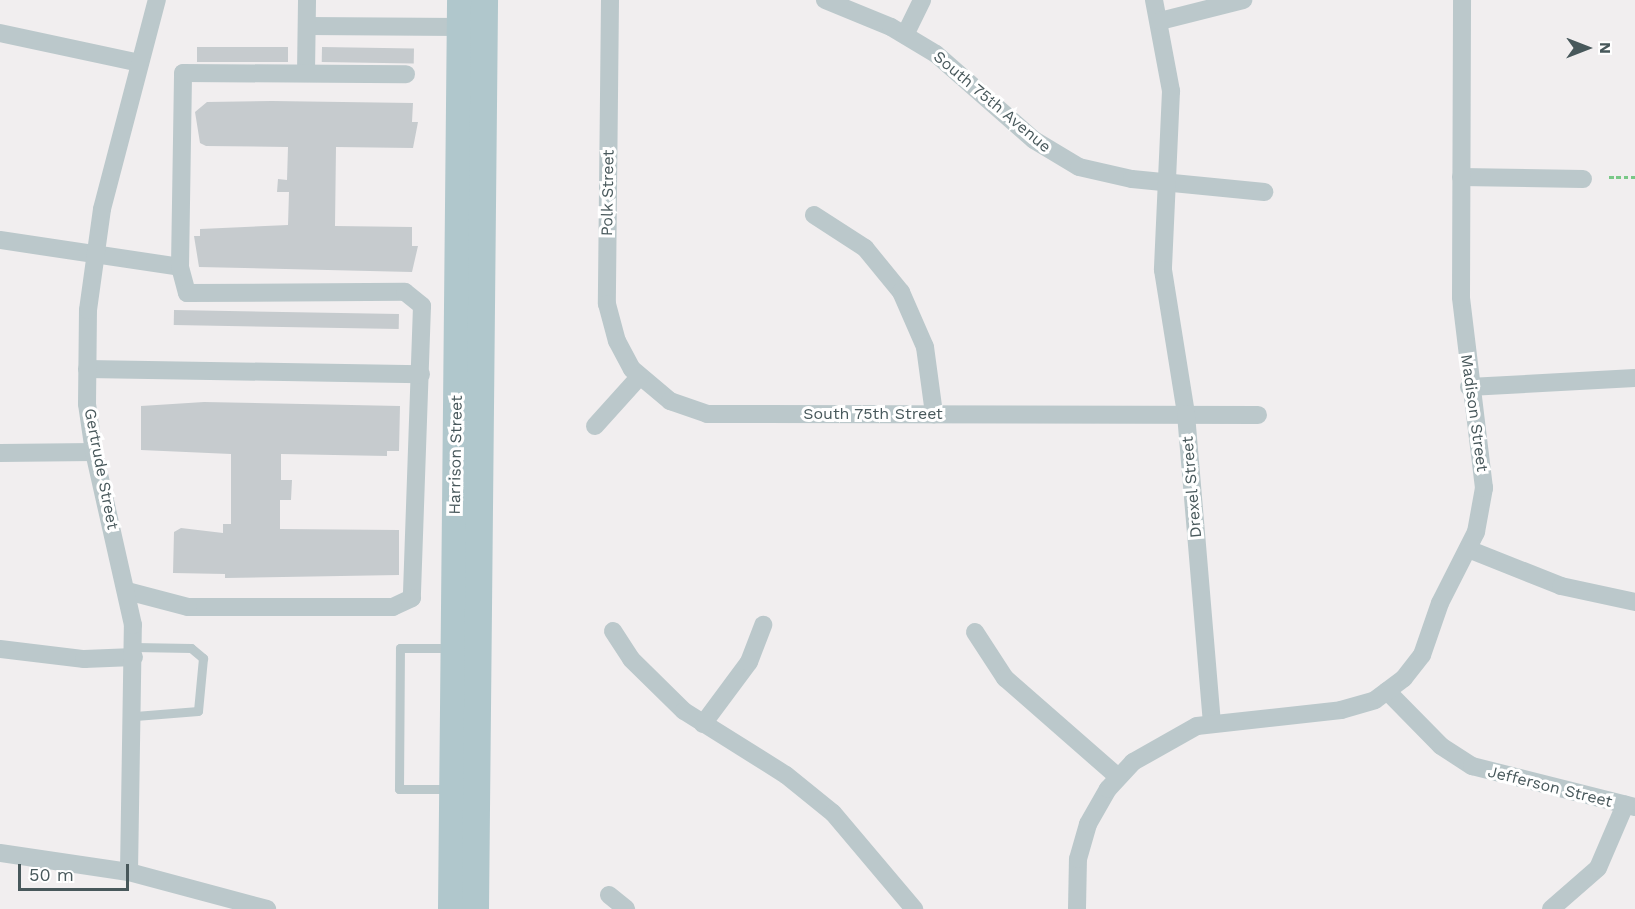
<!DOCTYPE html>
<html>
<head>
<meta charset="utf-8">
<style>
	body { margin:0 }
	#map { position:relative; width:1635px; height:909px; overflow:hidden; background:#f1eeef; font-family:"Work Sans",sans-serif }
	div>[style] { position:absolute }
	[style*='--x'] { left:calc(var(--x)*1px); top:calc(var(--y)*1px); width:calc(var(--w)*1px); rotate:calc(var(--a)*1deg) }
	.building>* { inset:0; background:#c6cbce; transform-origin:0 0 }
	.path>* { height:3px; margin-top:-1.5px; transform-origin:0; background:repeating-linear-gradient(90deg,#79c887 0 4.5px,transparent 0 7.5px) }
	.service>* { height:9px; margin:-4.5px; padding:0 4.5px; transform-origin:4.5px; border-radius:4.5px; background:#bbc8cb }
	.minor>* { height:18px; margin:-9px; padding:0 9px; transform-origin:9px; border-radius:9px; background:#bbc8cb }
	.primary>* { height:27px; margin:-13.5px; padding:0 13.5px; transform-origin:13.5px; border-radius:13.5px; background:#b0c7cc }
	span { translate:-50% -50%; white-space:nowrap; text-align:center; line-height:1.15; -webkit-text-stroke:6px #fff; paint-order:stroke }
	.street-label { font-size:16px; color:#48585b }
	.north { position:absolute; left:1557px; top:18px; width:60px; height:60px; -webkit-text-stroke:4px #fff; paint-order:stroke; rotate:90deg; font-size:16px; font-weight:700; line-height:24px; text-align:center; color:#48585b }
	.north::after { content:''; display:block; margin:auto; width:21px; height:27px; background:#48585b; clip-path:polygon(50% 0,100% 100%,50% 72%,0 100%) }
	.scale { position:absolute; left:18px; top:864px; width:111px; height:27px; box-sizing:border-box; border:3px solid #48585b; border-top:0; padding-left:8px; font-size:18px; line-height:21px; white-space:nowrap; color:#48585b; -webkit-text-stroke:4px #fff; paint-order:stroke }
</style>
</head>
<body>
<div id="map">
	<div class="building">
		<i style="left:197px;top:47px;width:91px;height:15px"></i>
		<i style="left:322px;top:47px;width:92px;height:15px;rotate:1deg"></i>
		<i style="clip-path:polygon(272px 101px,413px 103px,412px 122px,418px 122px,413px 148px,336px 147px,335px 226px,412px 227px,412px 246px,418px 246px,412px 272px,199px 267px,194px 236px,200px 236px,200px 229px,288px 225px,289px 192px,277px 192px,278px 179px,287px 180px,288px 147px,206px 146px,200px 143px,195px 112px,207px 102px)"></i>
		<i style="left:174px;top:310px;width:225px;height:15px;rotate:1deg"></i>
		<i style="clip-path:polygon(204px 402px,400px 406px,399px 451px,387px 451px,387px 456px,281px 454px,281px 480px,292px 480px,291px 500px,280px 500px,280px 529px,399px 530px,399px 575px,225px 578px,225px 574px,173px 573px,174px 532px,181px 528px,223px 533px,223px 524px,231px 524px,231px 454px,141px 450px,141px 406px)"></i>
	</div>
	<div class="path">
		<i style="--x:1609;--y:177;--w:26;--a:0"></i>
	</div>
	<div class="service">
		<i style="--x:134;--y:647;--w:57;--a:1"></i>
		<i style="--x:191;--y:648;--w:16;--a:40"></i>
		<i style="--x:203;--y:658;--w:53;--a:95.4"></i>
		<i style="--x:198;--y:711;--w:63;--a:175.5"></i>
		<i style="--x:450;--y:789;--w:51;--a:180"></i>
		<i style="--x:399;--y:789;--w:141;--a:-89.6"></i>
		<i style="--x:400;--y:648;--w:52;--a:0"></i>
	</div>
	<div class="minor">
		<i style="--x:610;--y:0;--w:304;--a:90.6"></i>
		<i style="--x:607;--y:304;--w:38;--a:75"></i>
		<i style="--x:617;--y:341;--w:32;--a:62"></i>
		<i style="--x:632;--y:369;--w:50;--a:40.1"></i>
		<i style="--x:670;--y:401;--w:39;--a:19"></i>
		<i style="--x:707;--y:414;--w:551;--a:0.1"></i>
		<i style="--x:825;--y:0;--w:71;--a:22.2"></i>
		<i style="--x:891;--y:27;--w:52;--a:31"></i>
		<i style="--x:936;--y:54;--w:130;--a:41.3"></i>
		<i style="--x:1034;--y:140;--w:52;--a:31"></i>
		<i style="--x:1079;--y:167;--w:54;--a:12.8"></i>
		<i style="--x:1132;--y:179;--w:133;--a:5.6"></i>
		<i style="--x:1154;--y:0;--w:93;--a:79.4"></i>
		<i style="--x:1171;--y:91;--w:179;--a:92.6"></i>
		<i style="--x:1163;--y:270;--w:146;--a:80.9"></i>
		<i style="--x:1186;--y:414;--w:310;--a:85.2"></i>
		<i style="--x:1160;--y:21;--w:86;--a:-14.2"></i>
		<i style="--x:307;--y:26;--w:153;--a:0.4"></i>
		<i style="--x:0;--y:33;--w:143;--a:12.1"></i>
		<i style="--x:905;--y:35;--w:39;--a:-64"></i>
		<i style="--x:306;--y:73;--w:73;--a:-89.2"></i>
		<i style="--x:1461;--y:177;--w:122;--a:0.9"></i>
		<i style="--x:814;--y:215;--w:61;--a:32.9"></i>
		<i style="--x:865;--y:248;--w:57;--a:50.7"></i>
		<i style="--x:901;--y:292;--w:60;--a:66.4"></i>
		<i style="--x:925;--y:347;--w:68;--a:82.3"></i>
		<i style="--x:0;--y:240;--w:182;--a:8.5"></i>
		<i style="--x:180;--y:267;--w:27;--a:75"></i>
		<i style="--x:187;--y:293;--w:218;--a:-0.3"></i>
		<i style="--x:405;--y:292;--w:22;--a:39"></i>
		<i style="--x:422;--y:306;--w:292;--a:92"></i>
		<i style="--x:412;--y:598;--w:21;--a:155"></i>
		<i style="--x:393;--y:607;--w:205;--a:180"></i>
		<i style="--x:188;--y:607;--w:63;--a:-165.3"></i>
		<i style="--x:180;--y:267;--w:194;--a:-89.1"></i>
		<i style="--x:183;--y:73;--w:223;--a:0.3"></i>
		<i style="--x:87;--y:369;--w:334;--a:0.9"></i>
		<i style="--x:1469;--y:387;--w:166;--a:-3.1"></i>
		<i style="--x:595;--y:426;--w:67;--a:-48"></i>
		<i style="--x:0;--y:453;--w:94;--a:-0.6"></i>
		<i style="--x:1468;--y:549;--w:100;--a:21.7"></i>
		<i style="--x:1561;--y:586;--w:76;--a:12.2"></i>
		<i style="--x:613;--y:631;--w:33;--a:57"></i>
		<i style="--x:631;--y:659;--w:74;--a:44.5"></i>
		<i style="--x:684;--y:711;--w:120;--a:32.1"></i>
		<i style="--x:786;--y:775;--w:60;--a:39"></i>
		<i style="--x:833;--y:813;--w:126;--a:49.8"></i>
		<i style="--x:975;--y:632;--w:55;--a:56.9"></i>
		<i style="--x:1005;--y:678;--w:150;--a:41.2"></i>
		<i style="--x:0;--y:649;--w:85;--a:6.8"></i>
		<i style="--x:84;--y:659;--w:50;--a:-2.3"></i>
		<i style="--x:1387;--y:691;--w:77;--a:45.5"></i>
		<i style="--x:1441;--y:746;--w:37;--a:33"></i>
		<i style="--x:1472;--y:766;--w:168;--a:14.1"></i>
		<i style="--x:703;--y:724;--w:77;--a:-53.4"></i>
		<i style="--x:749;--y:662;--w:40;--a:-69"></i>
		<i style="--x:0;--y:853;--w:130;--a:8.4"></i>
		<i style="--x:129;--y:872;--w:143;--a:15"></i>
		<i style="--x:129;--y:872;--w:247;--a:-89.1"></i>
		<i style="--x:133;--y:625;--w:177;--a:-102.7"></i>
		<i style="--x:94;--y:452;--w:49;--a:-98.3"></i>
		<i style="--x:87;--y:404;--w:94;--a:-89.4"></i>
		<i style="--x:88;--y:310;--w:102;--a:-82.1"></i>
		<i style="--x:102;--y:209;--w:216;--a:-75.3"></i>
		<i style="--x:609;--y:895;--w:22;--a:39"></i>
		<i style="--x:1077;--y:909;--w:50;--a:-88.9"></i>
		<i style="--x:1078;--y:859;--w:36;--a:-74"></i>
		<i style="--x:1088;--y:824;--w:40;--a:-60.3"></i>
		<i style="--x:1108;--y:789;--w:37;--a:-47"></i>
		<i style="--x:1133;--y:762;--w:73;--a:-29.4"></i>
		<i style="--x:1197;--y:726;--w:145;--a:-6.3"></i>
		<i style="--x:1341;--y:710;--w:35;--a:-16"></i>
		<i style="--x:1375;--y:700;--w:36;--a:-37"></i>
		<i style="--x:1404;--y:678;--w:29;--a:-52"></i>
		<i style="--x:1422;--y:655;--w:55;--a:-70.9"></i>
		<i style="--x:1440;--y:603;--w:80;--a:-63.1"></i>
		<i style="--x:1476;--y:532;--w:45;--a:-79.7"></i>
		<i style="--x:1484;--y:488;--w:192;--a:-96.9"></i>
		<i style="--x:1461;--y:297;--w:297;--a:-89.8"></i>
		<i style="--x:1551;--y:909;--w:62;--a:-41.1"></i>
		<i style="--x:1598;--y:868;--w:69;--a:-66.8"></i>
	</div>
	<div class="primary">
		<i style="--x:451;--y:909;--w:909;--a:-89.43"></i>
		<i style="--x:475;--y:909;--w:909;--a:-89.43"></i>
	</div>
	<div class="street-label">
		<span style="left:992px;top:102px;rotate:40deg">South 75th Avenue</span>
		<span style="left:608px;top:193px;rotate:-89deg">Polk Street</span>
		<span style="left:1474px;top:413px;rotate:82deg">Madison Street</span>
		<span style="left:873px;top:414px">South 75th Street</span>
		<span style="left:456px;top:455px;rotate:-89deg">Harrison Street</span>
		<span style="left:101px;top:469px;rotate:79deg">Gertrude Street</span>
		<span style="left:1192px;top:487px;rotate:-95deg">Drexel Street</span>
		<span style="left:1550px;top:787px;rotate:14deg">Jefferson Street</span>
	</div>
	<div class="north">N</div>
	<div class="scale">50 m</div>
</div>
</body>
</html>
